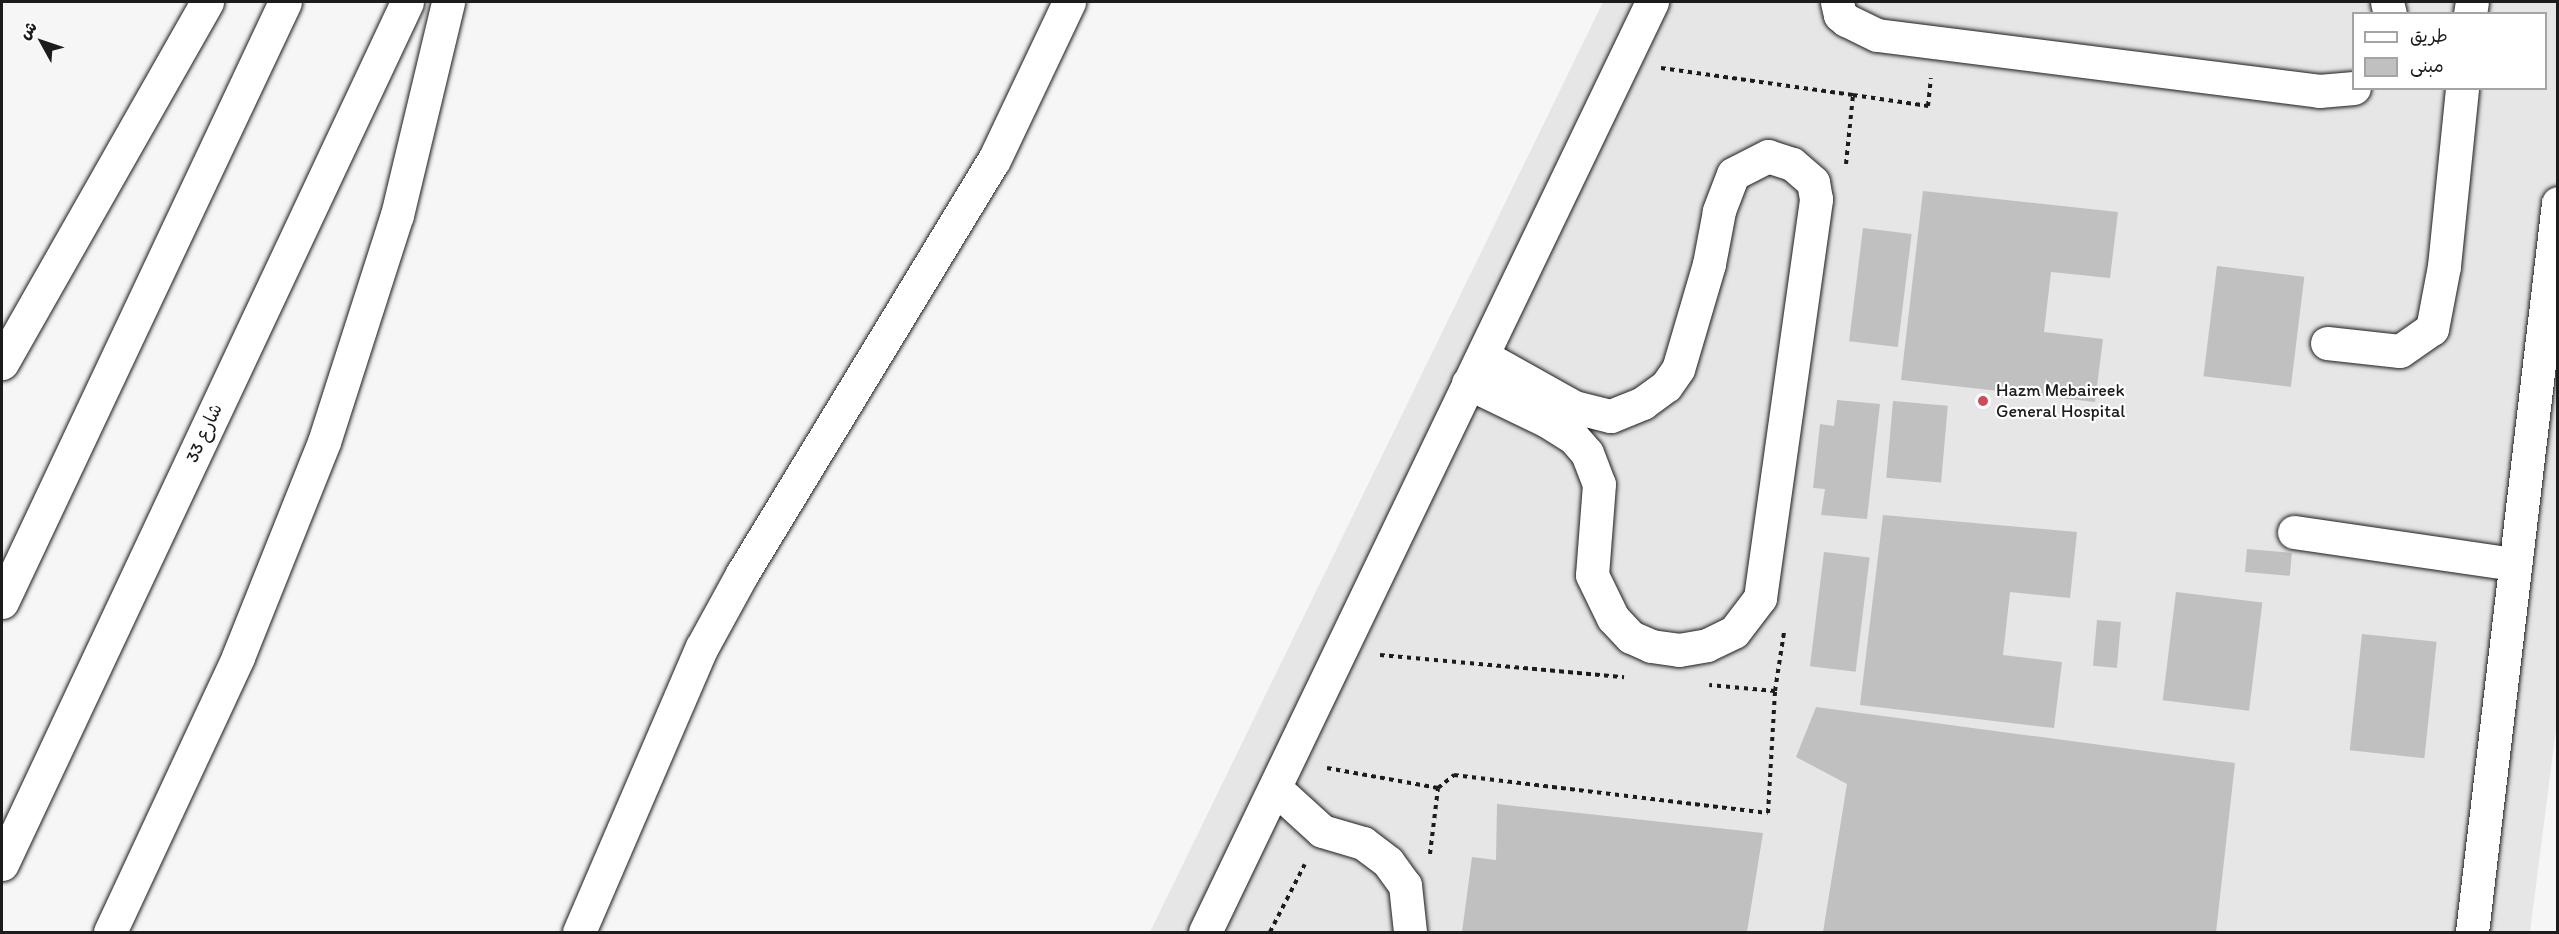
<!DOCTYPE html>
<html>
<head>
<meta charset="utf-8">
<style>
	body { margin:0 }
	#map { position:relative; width:2559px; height:934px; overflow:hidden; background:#f6f6f6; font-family:Itim,"Playpen Sans Arabic",sans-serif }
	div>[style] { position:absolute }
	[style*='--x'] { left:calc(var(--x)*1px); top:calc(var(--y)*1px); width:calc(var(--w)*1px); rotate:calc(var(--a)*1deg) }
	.built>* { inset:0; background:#e6e6e6 }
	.building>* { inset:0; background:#c0c0c0; transform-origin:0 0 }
	.path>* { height:4px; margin-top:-2px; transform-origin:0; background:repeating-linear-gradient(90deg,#1c1c1c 0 4.5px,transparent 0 9px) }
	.roads { filter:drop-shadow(0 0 2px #1c1c1c) drop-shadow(0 0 2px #1c1c1c) }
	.minor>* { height:33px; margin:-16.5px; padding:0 16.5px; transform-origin:16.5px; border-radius:16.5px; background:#fff }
	.highway>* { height:33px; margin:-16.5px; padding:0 16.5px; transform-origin:16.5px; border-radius:16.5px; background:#fff }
	.dots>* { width:16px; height:16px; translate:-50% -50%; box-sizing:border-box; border:3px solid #fff; border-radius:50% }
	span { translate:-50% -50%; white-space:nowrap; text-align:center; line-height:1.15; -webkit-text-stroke:4.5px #fff; paint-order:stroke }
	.poi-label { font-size:18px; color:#1c1c1c }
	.left { translate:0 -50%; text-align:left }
	.street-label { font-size:18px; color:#1c1c1c }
	.frame { position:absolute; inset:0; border:3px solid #1c1c1c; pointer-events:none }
	.legend { position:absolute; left:2352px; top:12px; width:195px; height:78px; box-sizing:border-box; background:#fff; border:2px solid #a4a4a4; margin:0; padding:8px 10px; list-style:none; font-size:18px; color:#1c1c1c }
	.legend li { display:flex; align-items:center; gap:12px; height:30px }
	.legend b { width:30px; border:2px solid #a4a4a4 }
	.north { position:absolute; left:12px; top:12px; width:60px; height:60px; -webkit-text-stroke:4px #fff; paint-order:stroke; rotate:310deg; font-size:16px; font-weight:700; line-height:24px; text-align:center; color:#1c1c1c }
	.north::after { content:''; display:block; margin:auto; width:21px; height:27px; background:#1c1c1c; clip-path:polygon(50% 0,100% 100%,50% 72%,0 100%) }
</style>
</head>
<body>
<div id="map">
	<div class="built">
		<i style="clip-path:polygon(evenodd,1603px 2px,2557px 2px,2558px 714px,2530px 932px,1150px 932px,1603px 2px,2354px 14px,2546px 14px,2546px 88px,2354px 88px,2354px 14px)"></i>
	</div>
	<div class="building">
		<i style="clip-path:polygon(1923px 191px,2118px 212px,2110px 278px,2051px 272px,2044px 332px,2103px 339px,2095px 402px,1901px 380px)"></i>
		<i style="left:1863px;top:228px;width:49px;height:114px;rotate:7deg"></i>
		<i style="left:2217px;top:266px;width:88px;height:111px;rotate:7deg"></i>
		<i style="clip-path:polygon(1837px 400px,1880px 404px,1867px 519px,1821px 515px,1825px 489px,1813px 488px,1820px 424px,1834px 426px)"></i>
		<i style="left:1893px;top:401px;width:55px;height:77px;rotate:5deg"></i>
		<i style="clip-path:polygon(1883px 515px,2077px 532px,2070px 598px,2010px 592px,2003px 655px,2062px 662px,2054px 728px,1860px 705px)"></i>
		<i style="left:2247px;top:549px;width:45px;height:23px;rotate:5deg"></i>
		<i style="left:1824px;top:552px;width:46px;height:115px;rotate:7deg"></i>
		<i style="left:2176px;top:592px;width:87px;height:109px;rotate:7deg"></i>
		<i style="left:2097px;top:620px;width:24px;height:46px;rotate:5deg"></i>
		<i style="left:2362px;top:634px;width:75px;height:117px;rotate:6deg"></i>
		<i style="clip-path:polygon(1816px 707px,2235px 763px,2216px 932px,1823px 932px,1847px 784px,1796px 757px)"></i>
		<i style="clip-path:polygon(1497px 804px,1763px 833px,1747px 932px,1462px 932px,1472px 857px,1496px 860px)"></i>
	</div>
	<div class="path">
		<i style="--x:1661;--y:68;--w:194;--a:8"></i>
		<i style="--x:1846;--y:164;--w:69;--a:-84.2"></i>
		<i style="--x:1853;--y:95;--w:76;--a:8.3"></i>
		<i style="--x:1928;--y:106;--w:28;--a:-84"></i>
		<i style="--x:1380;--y:655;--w:245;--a:5.2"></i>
		<i style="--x:1775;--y:691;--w:60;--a:-81.3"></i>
		<i style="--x:1327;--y:768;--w:113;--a:10.2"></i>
		<i style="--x:1430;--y:854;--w:66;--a:-83.1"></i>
		<i style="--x:1438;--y:788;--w:21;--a:-39"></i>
		<i style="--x:1454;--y:775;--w:316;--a:6.9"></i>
		<i style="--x:1768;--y:813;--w:122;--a:-86.7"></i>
		<i style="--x:1775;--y:691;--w:66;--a:-174.8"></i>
		<i style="--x:1270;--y:932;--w:76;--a:-62.8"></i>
	</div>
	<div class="roads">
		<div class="minor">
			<i style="--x:1837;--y:2;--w:13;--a:77"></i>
			<i style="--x:1840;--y:15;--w:8;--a:40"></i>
			<i style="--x:1846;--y:20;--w:34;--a:26"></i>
			<i style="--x:1877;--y:35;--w:446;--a:7.2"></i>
			<i style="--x:2319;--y:91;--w:35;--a:-5"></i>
			<i style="--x:2387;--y:2;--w:12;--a:76"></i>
			<i style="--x:2470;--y:14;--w:12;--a:-81"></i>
			<i style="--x:2327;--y:343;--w:73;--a:6.3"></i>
			<i style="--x:2400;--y:351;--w:39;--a:-35"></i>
			<i style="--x:2432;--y:329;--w:64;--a:-79.2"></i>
			<i style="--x:2444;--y:266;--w:179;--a:-84.2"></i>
			<i style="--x:1468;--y:383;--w:88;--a:25.7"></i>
			<i style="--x:1547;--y:421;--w:31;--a:32"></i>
			<i style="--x:1573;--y:437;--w:21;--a:49"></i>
			<i style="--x:1587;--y:453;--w:33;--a:69"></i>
			<i style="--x:1599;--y:484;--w:91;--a:94.4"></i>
			<i style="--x:1592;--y:575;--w:48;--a:64"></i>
			<i style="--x:1613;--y:618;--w:26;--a:47"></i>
			<i style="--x:1631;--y:637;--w:22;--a:24"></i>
			<i style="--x:1651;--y:646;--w:28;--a:8"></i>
			<i style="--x:1679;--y:650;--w:28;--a:-10"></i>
			<i style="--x:1707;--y:645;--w:30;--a:-26"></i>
			<i style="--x:1734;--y:632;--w:43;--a:-52.6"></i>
			<i style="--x:1760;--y:598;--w:403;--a:-82"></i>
			<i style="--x:1816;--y:199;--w:17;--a:-100"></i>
			<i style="--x:1813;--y:182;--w:28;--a:-139"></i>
			<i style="--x:1792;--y:164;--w:25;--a:-162"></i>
			<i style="--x:1768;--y:156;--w:39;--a:153"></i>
			<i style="--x:1733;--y:174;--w:40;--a:111"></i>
			<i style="--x:1719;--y:211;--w:54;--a:100.7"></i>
			<i style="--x:1709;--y:264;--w:109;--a:106.4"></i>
			<i style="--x:1678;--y:369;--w:21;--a:125"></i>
			<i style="--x:1666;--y:386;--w:29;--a:144"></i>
			<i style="--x:1643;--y:403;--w:35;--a:158"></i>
			<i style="--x:1610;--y:416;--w:37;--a:-166"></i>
			<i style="--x:1574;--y:407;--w:104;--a:-150.7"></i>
			<i style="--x:2294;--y:532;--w:221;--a:8.3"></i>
			<i style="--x:1276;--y:789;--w:62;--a:42.4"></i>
			<i style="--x:1322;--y:831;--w:43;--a:16.3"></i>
			<i style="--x:1363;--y:843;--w:31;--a:37"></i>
			<i style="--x:1388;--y:862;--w:29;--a:54"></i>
			<i style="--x:1405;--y:885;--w:47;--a:83.9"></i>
			<i style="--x:579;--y:932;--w:310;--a:-66.7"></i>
			<i style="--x:702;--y:647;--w:83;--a:-61.3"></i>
			<i style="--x:742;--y:574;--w:485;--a:-58.7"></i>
			<i style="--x:994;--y:160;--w:175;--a:-64.6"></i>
			<i style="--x:1205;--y:932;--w:1032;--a:-64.33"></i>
			<i style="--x:2472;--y:932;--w:734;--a:-83.27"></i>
		</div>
		<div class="highway">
			<i style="--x:2;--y:363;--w:415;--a:-60.4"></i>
			<i style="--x:2;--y:602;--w:663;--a:-64.75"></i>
			<i style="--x:2;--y:864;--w:952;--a:-64.83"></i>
			<i style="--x:110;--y:932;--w:303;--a:-65"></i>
			<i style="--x:238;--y:657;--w:232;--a:-68.2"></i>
			<i style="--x:324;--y:442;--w:238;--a:-72.2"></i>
			<i style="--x:397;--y:215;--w:219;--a:-76.5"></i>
		</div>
	</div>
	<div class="dots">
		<i style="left:1983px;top:401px;background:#d1495b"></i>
	</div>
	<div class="poi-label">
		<span class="left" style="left:1996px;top:401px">Hazm Mebaireek<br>General Hospital</span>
	</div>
	<div class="street-label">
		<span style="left:204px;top:433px;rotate:-65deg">شارع 33</span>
	</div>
	<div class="frame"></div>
	<ul class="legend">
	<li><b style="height:8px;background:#fff"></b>طريق</li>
	<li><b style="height:16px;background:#c0c0c0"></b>مبنى</li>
	</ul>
	<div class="north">ش</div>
</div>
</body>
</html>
